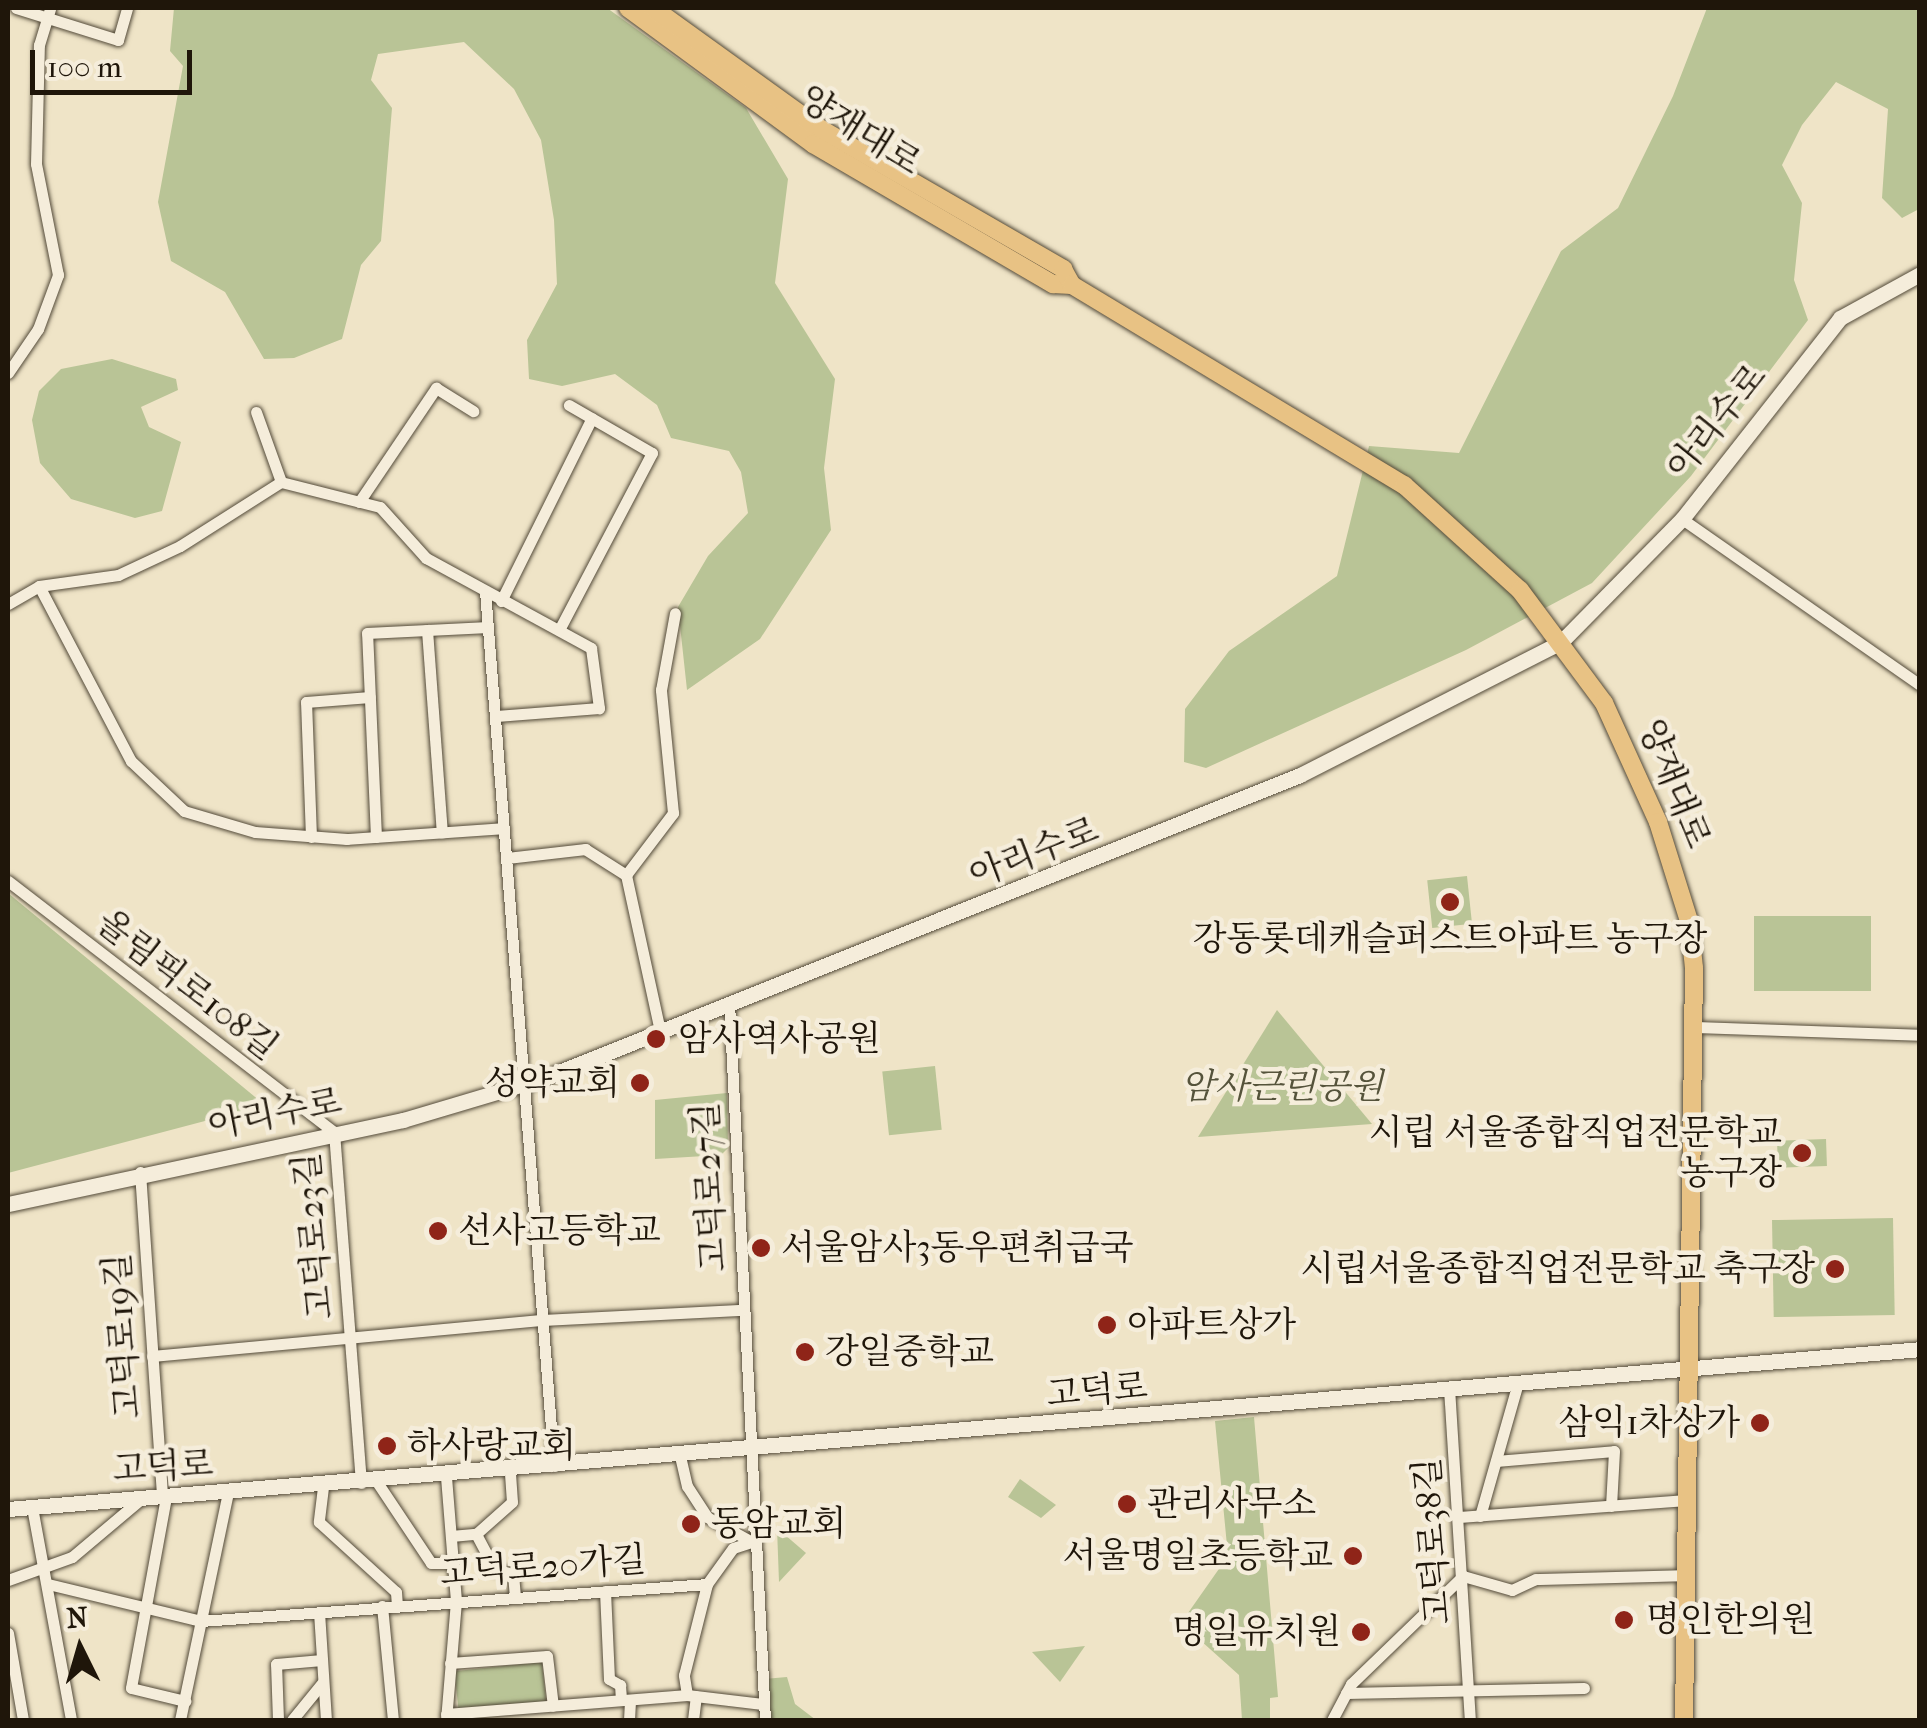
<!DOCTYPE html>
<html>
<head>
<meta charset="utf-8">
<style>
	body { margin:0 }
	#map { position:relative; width:1927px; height:1728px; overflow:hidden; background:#efe4c7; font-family:"IM FELL French Canon","Noto Serif KR",serif }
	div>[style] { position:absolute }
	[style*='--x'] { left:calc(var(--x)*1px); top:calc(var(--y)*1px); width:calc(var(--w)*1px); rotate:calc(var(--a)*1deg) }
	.green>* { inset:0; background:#b9c496; transform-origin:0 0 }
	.roads { filter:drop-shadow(0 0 2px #534a39) drop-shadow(0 0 2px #534a39) }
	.street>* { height:11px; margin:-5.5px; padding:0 5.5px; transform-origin:5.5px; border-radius:5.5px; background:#f5eddb }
	.secondary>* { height:15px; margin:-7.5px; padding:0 7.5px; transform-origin:7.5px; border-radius:7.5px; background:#f5eddb }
	.primary>* { height:18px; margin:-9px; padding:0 9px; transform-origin:9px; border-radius:9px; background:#e8c284 }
	.dots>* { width:28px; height:28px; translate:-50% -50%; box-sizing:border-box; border:5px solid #f5eddb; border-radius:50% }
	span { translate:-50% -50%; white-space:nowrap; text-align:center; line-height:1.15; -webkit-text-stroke:9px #f5eddb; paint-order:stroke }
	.street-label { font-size:35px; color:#1f160a }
	.poi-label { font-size:35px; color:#1f160a }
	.left { translate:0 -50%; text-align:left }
	.right { translate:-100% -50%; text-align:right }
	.park-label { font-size:35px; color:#55533b; font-style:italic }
	.frame { position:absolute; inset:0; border:10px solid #1f160a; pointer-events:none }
	.north { position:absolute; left:30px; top:1598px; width:100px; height:100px; -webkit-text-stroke:8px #f5eddb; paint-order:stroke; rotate:355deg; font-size:28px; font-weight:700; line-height:40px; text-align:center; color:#1f160a }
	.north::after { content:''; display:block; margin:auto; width:35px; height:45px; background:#1f160a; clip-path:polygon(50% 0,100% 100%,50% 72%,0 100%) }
	.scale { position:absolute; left:30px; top:50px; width:162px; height:45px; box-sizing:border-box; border:5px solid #1f160a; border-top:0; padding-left:12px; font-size:30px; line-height:35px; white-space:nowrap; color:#1f160a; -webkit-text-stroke:8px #f5eddb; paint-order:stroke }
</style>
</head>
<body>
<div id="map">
	<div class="green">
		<i style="clip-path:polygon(174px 8px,607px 8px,746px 108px,788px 179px,775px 283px,835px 379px,824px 468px,831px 530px,760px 639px,687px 690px,678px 607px,708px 556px,748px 513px,741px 472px,729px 451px,671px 438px,657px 405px,615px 374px,562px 386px,529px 379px,527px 340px,557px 284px,554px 220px,541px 140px,514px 89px,464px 42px,378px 54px,371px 80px,392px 108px,381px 241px,361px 265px,342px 339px,294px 358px,264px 359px,225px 292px,171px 261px,158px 202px,183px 66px,170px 51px)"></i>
		<i style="clip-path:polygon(1707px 8px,1919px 8px,1919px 209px,1902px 218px,1882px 198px,1888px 109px,1836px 82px,1802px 125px,1782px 165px,1802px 203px,1794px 280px,1808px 320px,1691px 476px,1592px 583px,1466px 650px,1206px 768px,1184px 762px,1185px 709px,1229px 651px,1337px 576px,1369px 446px,1459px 453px,1561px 251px,1618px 208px,1673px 96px)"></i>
		<i style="clip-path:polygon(112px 359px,176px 379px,178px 390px,141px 407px,149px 427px,181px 442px,162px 511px,135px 518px,71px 499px,40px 463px,32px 420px,39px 391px,61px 369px)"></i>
		<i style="left:1467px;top:876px;width:48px;height:40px;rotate:84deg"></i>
		<i style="clip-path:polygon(8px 893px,260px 1101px,258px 1107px,8px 1173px)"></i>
		<i style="left:1871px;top:916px;width:75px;height:117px;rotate:90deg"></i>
		<i style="clip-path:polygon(1277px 1010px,1372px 1124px,1198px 1137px)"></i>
		<i style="left:935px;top:1066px;width:64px;height:53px;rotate:84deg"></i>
		<i style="clip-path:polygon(727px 1093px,728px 1148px,721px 1155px,655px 1159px,655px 1100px)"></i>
		<i style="left:1826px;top:1139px;width:27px;height:49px;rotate:88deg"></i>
		<i style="left:1893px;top:1218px;width:97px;height:121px;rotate:89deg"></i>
		<i style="clip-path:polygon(1254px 1417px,1278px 1697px,1270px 1698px,1270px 1720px,1242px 1720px,1239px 1675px,1181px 1623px,1228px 1556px,1215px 1421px)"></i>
		<i style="clip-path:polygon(1020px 1479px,1056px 1505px,1041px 1518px,1008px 1497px)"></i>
		<i style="clip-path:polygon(777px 1528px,806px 1553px,779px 1582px)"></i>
		<i style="clip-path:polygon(1085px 1646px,1060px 1682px,1032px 1652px)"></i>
		<i style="left:542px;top:1662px;width:40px;height:88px;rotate:84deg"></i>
		<i style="clip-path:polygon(787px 1677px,795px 1704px,816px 1720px,767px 1720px,764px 1679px)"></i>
	</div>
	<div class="roads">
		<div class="street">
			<i style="--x:16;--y:8;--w:107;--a:17.4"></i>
			<i style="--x:118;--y:40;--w:33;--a:-74"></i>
			<i style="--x:8;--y:373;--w:53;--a:-55.7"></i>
			<i style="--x:38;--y:329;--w:58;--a:-69.7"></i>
			<i style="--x:58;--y:275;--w:113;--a:-101.2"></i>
			<i style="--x:36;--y:164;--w:119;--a:-88.6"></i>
			<i style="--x:39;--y:45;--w:39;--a:-73"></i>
			<i style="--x:256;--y:412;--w:74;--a:70.3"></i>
			<i style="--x:281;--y:482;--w:102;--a:14.2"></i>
			<i style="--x:380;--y:507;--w:69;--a:48"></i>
			<i style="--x:426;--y:558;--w:188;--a:28.6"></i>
			<i style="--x:591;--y:648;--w:61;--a:82.4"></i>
			<i style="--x:599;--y:708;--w:103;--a:175.6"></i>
			<i style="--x:359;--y:502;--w:138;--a:-56"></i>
			<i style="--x:436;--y:388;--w:44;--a:31.9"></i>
			<i style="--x:1682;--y:519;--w:290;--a:34.9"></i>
			<i style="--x:39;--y:586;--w:198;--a:62.3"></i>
			<i style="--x:131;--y:761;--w:73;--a:43.3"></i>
			<i style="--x:184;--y:811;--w:74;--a:16.5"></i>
			<i style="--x:255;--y:832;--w:92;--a:4.4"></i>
			<i style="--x:347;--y:839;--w:157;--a:-4"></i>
			<i style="--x:485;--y:591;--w:878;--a:85.49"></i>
			<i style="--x:501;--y:601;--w:204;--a:-63.6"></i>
			<i style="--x:8;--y:604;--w:36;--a:-30"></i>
			<i style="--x:39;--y:586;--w:80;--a:-7.9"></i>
			<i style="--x:118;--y:575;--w:68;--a:-25.1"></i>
			<i style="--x:180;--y:546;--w:120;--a:-32.4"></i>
			<i style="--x:427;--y:630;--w:203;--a:85.8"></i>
			<i style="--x:559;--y:630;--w:200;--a:-62.3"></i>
			<i style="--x:652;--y:453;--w:96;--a:-150"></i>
			<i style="--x:311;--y:837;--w:135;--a:-92.1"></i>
			<i style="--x:306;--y:702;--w:64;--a:-4.5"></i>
			<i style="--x:376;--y:837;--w:204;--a:-92.5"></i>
			<i style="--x:367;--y:633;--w:121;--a:-2.8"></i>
			<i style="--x:507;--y:858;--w:79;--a:-6.6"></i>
			<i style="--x:585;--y:849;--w:49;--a:32.4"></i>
			<i style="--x:8;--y:881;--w:411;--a:37.6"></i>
			<i style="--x:334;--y:1132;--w:352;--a:85.6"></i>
			<i style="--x:729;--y:1002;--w:719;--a:87.13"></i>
			<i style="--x:1694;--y:1027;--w:226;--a:2"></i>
			<i style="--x:660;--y:1031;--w:160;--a:-102.3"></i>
			<i style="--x:626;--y:875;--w:78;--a:-52.8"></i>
			<i style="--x:673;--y:813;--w:124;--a:-95.6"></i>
			<i style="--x:661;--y:690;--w:78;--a:-79.7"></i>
			<i style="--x:140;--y:1172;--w:326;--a:86.1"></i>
			<i style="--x:152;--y:1356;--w:393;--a:-5.3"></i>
			<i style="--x:543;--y:1320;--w:200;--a:-2.9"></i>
			<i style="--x:1449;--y:1388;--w:333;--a:86.4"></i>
			<i style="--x:680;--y:1456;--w:31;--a:77"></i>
			<i style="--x:687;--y:1486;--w:37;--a:57"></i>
			<i style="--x:707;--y:1517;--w:51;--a:29.1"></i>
			<i style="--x:1496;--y:1461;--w:118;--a:-4.8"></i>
			<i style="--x:1614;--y:1451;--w:55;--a:93.1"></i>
			<i style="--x:377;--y:1482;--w:97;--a:56.3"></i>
			<i style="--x:431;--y:1563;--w:22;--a:0"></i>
			<i style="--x:323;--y:1487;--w:35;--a:97"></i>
			<i style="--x:319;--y:1522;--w:104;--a:42.3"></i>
			<i style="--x:396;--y:1592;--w:13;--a:86"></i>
			<i style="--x:166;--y:1497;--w:194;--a:100.4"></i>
			<i style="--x:131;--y:1688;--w:56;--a:13.5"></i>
			<i style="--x:32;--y:1507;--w:217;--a:79.6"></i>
			<i style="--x:1480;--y:1516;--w:138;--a:-74.1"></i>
			<i style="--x:1459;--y:1517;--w:228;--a:-4.3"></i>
			<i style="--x:476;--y:1534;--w:40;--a:62"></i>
			<i style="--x:495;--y:1569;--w:19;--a:16"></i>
			<i style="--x:513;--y:1574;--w:23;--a:85"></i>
			<i style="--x:451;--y:1536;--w:25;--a:-5"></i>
			<i style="--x:476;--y:1534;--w:48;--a:-41.6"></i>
			<i style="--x:512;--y:1502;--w:32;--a:-94"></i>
			<i style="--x:8;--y:1580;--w:68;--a:-19.8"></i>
			<i style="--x:72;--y:1557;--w:92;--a:-40.1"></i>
			<i style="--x:48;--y:1584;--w:157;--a:13.6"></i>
			<i style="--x:201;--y:1621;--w:507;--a:-4.18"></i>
			<i style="--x:605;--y:1591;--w:88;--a:87.4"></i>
			<i style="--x:609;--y:1679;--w:13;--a:29"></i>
			<i style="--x:620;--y:1685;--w:15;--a:86"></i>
			<i style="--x:382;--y:1606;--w:115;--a:84.5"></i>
			<i style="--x:319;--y:1612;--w:108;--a:86.3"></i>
			<i style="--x:8;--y:1633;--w:88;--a:80.2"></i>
			<i style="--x:450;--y:1663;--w:97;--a:-4.1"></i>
			<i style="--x:547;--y:1656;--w:50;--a:83.2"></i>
			<i style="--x:1346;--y:1693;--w:238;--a:-1.2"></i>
			<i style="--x:687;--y:1695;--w:20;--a:-99"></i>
			<i style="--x:684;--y:1675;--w:94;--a:-75.8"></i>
			<i style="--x:707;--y:1584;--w:44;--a:-54.2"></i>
			<i style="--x:733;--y:1548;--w:20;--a:-18"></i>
			<i style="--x:446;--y:1714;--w:242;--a:-4.5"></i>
			<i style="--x:687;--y:1695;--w:76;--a:6.8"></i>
			<i style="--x:180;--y:1720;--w:232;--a:-78.1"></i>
			<i style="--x:278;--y:1720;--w:56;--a:-92"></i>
			<i style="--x:276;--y:1664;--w:46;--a:-5"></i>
			<i style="--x:292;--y:1720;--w:49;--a:-50.8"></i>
			<i style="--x:446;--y:1720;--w:119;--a:-85.2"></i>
			<i style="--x:456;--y:1601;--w:125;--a:-94.6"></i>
			<i style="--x:629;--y:1720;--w:20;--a:-87"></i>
			<i style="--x:693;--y:1720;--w:24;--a:-83"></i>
			<i style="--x:1332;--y:1720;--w:41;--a:-62.2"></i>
			<i style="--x:1351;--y:1684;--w:156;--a:-44"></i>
			<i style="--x:1463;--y:1576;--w:51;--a:15.9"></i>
			<i style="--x:1512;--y:1590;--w:26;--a:-25"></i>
			<i style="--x:1536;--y:1579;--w:149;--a:-1.5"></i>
		</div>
		<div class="secondary">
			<i style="--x:8;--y:1204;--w:404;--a:-12"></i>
			<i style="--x:403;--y:1120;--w:147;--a:-16.6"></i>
			<i style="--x:544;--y:1078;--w:814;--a:-21.84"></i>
			<i style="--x:1300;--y:775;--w:293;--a:-27"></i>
			<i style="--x:1561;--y:642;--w:173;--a:-45.5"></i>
			<i style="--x:1682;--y:519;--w:256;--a:-51.8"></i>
			<i style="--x:1840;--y:318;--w:91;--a:-28.8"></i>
			<i style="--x:8;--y:1509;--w:1919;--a:-4.78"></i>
		</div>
		<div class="primary">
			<i style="--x:628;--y:8;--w:230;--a:36.3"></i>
			<i style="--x:813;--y:144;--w:278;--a:30.3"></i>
			<i style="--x:1053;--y:284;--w:19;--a:3"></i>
			<i style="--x:653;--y:8;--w:207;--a:35.8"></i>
			<i style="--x:821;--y:129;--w:280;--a:30"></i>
			<i style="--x:1063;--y:269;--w:18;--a:61"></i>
			<i style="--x:1072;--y:285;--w:388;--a:31.1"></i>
			<i style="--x:1404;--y:485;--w:156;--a:42.2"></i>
			<i style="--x:1520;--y:590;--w:141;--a:53.4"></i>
			<i style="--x:1604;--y:703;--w:131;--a:65.6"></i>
			<i style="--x:1658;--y:822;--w:104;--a:72.6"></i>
			<i style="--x:1689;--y:921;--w:47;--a:83.9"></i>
			<i style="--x:1694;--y:968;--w:752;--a:90.76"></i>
		</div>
	</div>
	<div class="dots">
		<i style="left:1450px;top:902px;background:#8f2418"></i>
		<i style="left:656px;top:1039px;background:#8f2418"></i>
		<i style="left:640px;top:1083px;background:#8f2418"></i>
		<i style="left:1802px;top:1153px;background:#8f2418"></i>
		<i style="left:438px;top:1231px;background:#8f2418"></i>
		<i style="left:761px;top:1248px;background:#8f2418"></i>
		<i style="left:1835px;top:1269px;background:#8f2418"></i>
		<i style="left:1107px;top:1325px;background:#8f2418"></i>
		<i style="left:805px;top:1352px;background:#8f2418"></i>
		<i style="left:1760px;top:1423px;background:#8f2418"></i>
		<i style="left:387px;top:1446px;background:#8f2418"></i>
		<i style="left:1127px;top:1504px;background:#8f2418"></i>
		<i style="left:691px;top:1524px;background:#8f2418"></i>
		<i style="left:1353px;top:1556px;background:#8f2418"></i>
		<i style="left:1624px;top:1620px;background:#8f2418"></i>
		<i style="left:1361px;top:1632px;background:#8f2418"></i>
	</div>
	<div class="street-label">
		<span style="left:860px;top:131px;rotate:32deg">양재대로</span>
		<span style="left:1717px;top:422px;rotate:-51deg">아리수로</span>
		<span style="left:1674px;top:784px;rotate:68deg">양재대로</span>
		<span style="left:1034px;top:853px;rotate:-21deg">아리수로</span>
		<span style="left:187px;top:985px;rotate:38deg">올림픽로108길</span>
		<span style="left:275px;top:1114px;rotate:-11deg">아리수로</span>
		<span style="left:710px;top:1187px;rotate:-93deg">고덕로27길</span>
		<span style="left:314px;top:1236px;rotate:-95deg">고덕로23길</span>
		<span style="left:123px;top:1336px;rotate:-94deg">고덕로19길</span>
		<span style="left:1097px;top:1391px;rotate:-5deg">고덕로</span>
		<span style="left:163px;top:1467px;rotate:-3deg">고덕로</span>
		<span style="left:1433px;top:1541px;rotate:-94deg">고덕로38길</span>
		<span style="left:543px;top:1567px;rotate:-4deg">고덕로20가길</span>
	</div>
	<div class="poi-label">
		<span style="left:1450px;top:939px">강동롯데캐슬퍼스트아파트 농구장</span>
		<span class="left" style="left:678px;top:1039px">암사역사공원</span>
		<span class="right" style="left:620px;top:1083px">성약교회</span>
		<span class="right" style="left:1782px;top:1153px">시립 서울종합직업전문학교<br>농구장</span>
		<span class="left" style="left:458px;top:1231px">선사고등학교</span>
		<span class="left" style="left:781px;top:1248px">서울암사3동우편취급국</span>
		<span class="right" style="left:1815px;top:1269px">시립서울종합직업전문학교 축구장</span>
		<span class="left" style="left:1127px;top:1325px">아파트상가</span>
		<span class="left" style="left:825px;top:1352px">강일중학교</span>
		<span class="right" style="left:1740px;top:1423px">삼익1차상가</span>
		<span class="left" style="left:407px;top:1446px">하사랑교회</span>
		<span class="left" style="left:1147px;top:1504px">관리사무소</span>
		<span class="left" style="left:711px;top:1524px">동암교회</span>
		<span class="right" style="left:1333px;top:1556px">서울명일초등학교</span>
		<span class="left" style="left:1646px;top:1620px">명인한의원</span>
		<span class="right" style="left:1341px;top:1632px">명일유치원</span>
	</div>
	<div class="park-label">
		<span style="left:1282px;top:1087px">암사근린공원</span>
	</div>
	<div class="frame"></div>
	<div class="north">N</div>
	<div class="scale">100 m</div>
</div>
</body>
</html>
